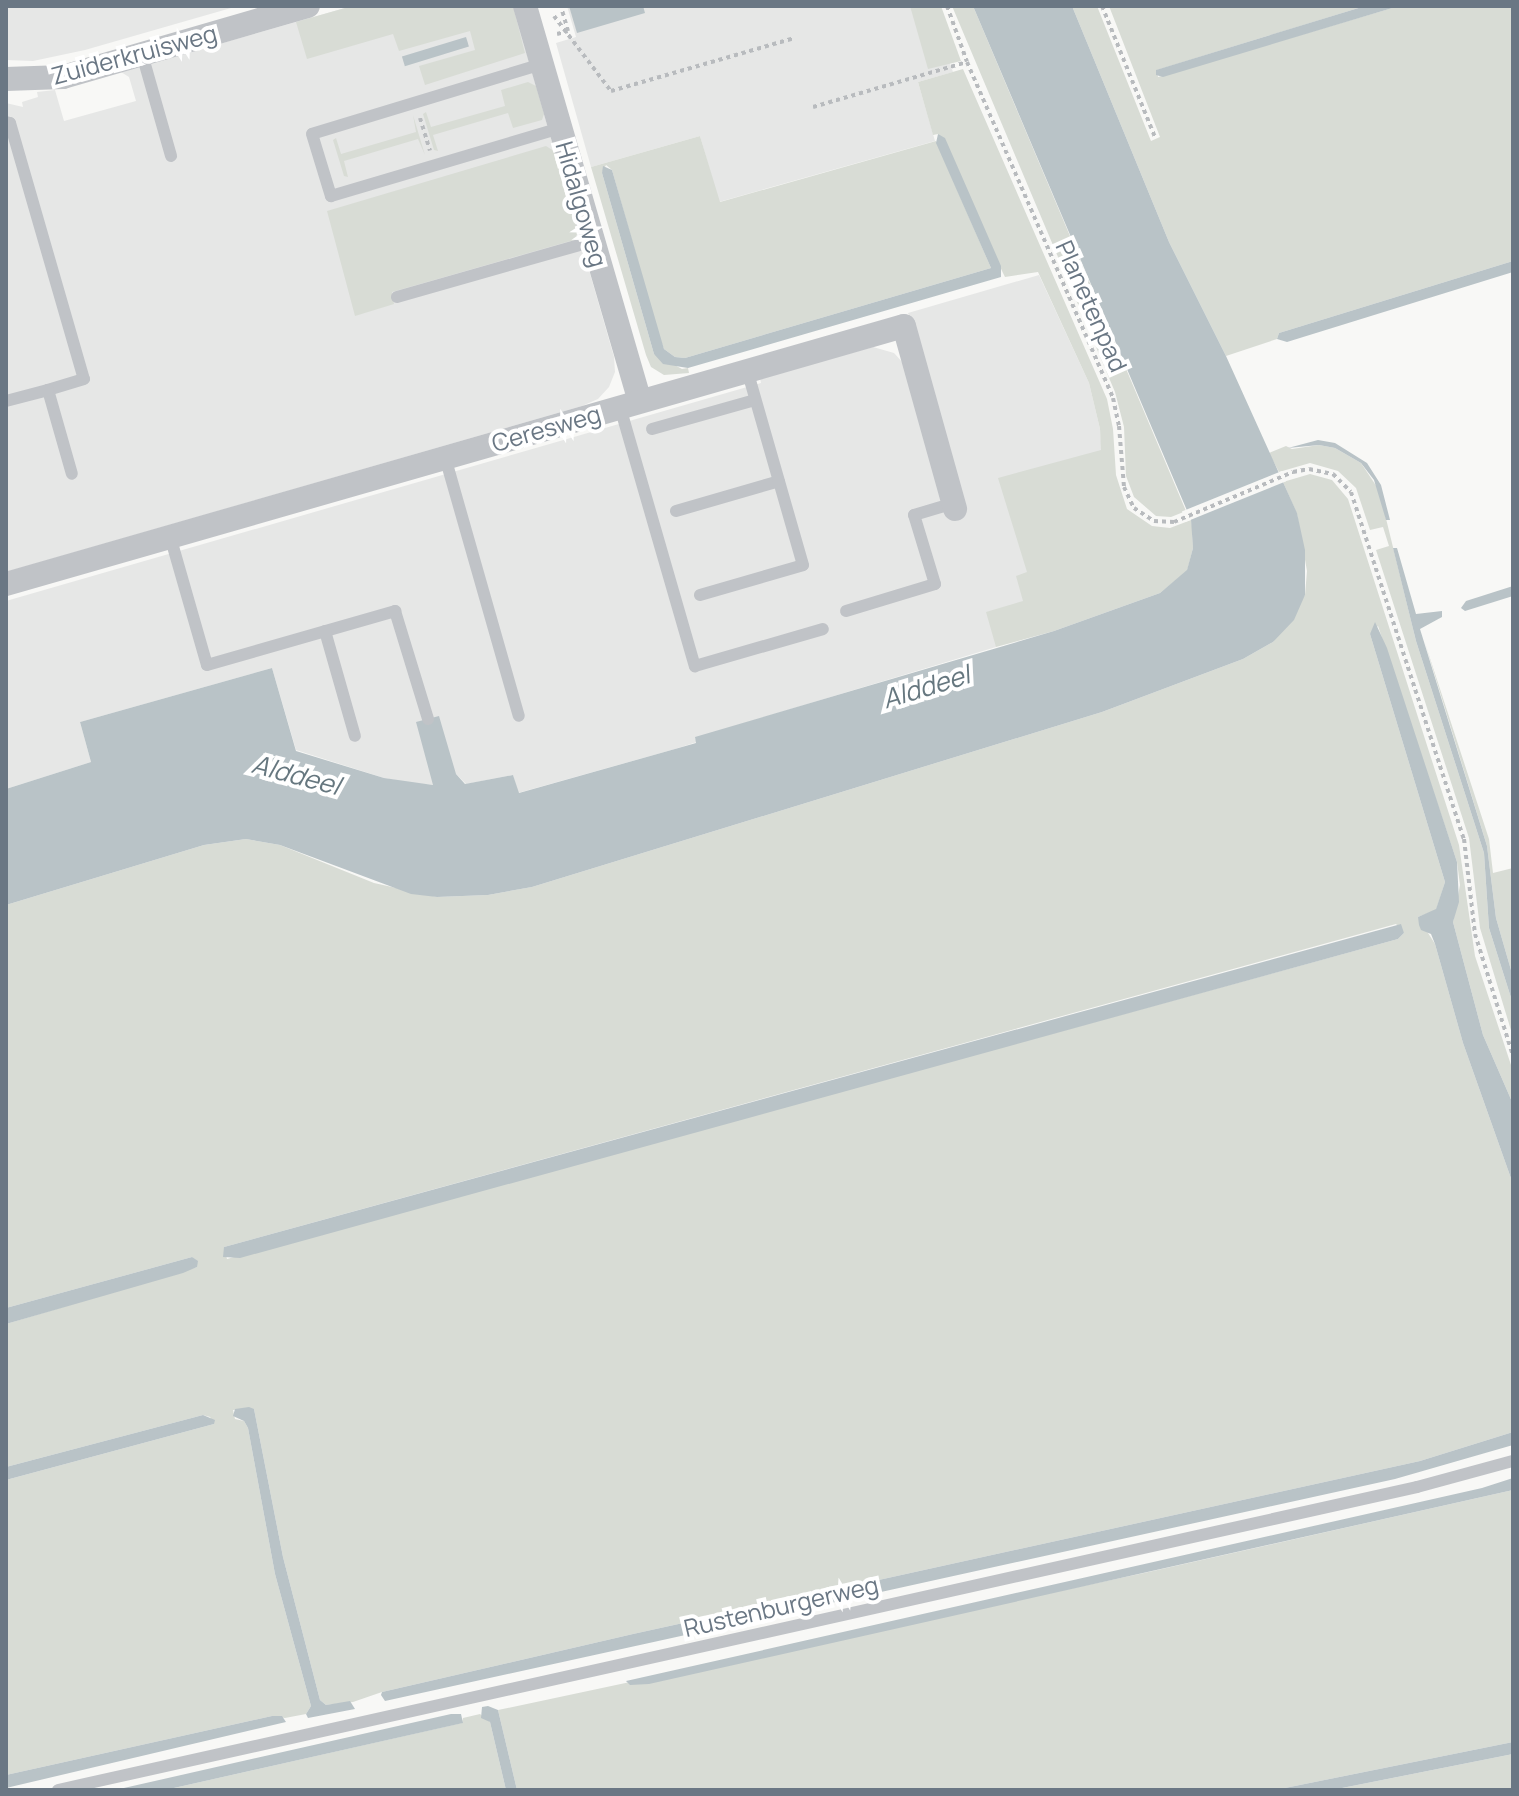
<!DOCTYPE html>
<html>
<head>
<meta charset="utf-8">
<style>
	body { margin:0 }
	#map { position:relative; width:1519px; height:1796px; overflow:hidden; background:#f8f8f6; font-family:Manrope,sans-serif }
	div>[style] { position:absolute }
	[style*='--x'] { left:calc(var(--x)*1px); top:calc(var(--y)*1px); width:calc(var(--w)*1px); rotate:calc(var(--a)*1deg) }
	.built>* { inset:0; background:#e6e7e6 }
	.green>* { inset:0; background:#d8dcd5 }
	.water>* { inset:0; background:#b9c3c7; transform-origin:0 0 }
	.pier>* { inset:0; background:#f8f8f6; transform-origin:0 0 }
	.path>* { height:4px; margin-top:-2px; transform-origin:0; background:repeating-linear-gradient(90deg,#b8bbbe 0 4px,transparent 0 8px) }
	.lane>* { height:12px; margin:-6px; padding:0 6px; transform-origin:6px; border-radius:6px; background:#c0c3c7 }
	.street>* { height:24px; margin:-12px; padding:0 12px; transform-origin:12px; border-radius:12px; background:#c0c3c7 }
	span { translate:-50% -50%; white-space:nowrap; text-align:center; line-height:1.15; -webkit-text-stroke:8px #fff; paint-order:stroke }
	.street-label { font-size:24px; color:#6a7784 }
	.water-label { font-size:26px; color:#66777f; font-style:italic }
	.frame { position:absolute; inset:0; border:8px solid #6a7784; pointer-events:none }
</style>
</head>
<body>
<div id="map">
	<div class="built">
		<i style="clip-path:polygon(6px 6px,238px 6px,85px 50px,33px 61px,6px 60px)"></i>
		<i style="clip-path:polygon(352px 6px,513px 6px,614px 357px,615px 372px,609px 387px,598px 399px,582px 406px,6px 572px,6px 103px,23px 107px,22px 102px,38px 97px,37px 92px,55px 90px,64px 121px,136px 101px,129px 77px,121px 72px)"></i>
		<i style="clip-path:polygon(567px 6px,930px 6px,953px 72px,918px 82px,935px 141px,719px 202px,700px 136px,591px 167px,556px 43px,576px 37px)"></i>
		<i style="clip-path:polygon(1039px 275px,1089px 383px,1100px 429px,1103px 465px,996px 647px,695px 738px,697px 742px,675px 749px,518px 793px,513px 775px,466px 784px,456px 774px,434px 778px,434px 785px,411px 783px,384px 778px,296px 750px,272px 668px,80px 722px,91px 762px,6px 789px,6px 601px,761px 383px,760px 378px,873px 347px,894px 353px,904px 364px,965px 512px,908px 313px)"></i>
	</div>
	<div class="green">
		<i style="clip-path:polygon(352px 6px,513px 6px,525px 53px,425px 85px,419px 66px,475px 50px,470px 31px,399px 51px,393px 34px,307px 59px,296px 22px)"></i>
		<i style="clip-path:polygon(910px 6px,941px 6px,961px 61px,928px 69px)"></i>
		<i style="clip-path:polygon(952px 6px,973px 6px,1186px 511px,1171px 517px,1156px 516px,1134px 497px,1126px 476px,1124px 427px,1115px 392px)"></i>
		<i style="clip-path:polygon(1072px 6px,1097px 6px,1151px 141px,1160px 137px,1109px 6px,1365px 6px,1157px 70px,1158px 77px,1399px 6px,1513px 6px,1513px 261px,1279px 333px,1277px 339px,1226px 356px,1169px 242px)"></i>
		<i style="clip-path:polygon(963px 69px,1107px 399px,1113px 429px,1116px 475px,1127px 509px,1152px 526px,1170px 528px,1191px 520px,1192px 526px,1193px 548px,1187px 571px,1160px 593px,1054px 631px,996px 647px,986px 612px,1023px 601px,1016px 576px,1027px 572px,998px 478px,1101px 450px,1100px 429px,1089px 383px,1038px 272px,1005px 277px,1003px 273px,938px 134px,933px 135px,918px 82px)"></i>
		<i style="clip-path:polygon(528px 82px,536px 86px,544px 114px,542px 120px,513px 128px,508px 113px,433px 135px,438px 151px,434px 150px,423px 114px,426px 112px,431px 127px,505px 106px,501px 90px)"></i>
		<i style="clip-path:polygon(413px 115px,425px 155px,418px 139px,344px 161px,348px 177px,344px 176px,333px 140px,336px 138px,341px 154px,416px 132px)"></i>
		<i style="clip-path:polygon(700px 136px,720px 202px,936px 141px,991px 268px,685px 358px,675px 357px,664px 349px,659px 336px,612px 170px,606px 165px,602px 173px,654px 354px,682px 369px,688px 368px,689px 373px,664px 375px,651px 367px,646px 355px,591px 167px)"></i>
		<i style="clip-path:polygon(546px 146px,554px 151px,578px 232px,574px 240px,392px 292px,394px 304px,355px 316px,327px 211px)"></i>
		<i style="clip-path:polygon(1319px 445px,1335px 448px,1361px 463px,1379px 490px,1416px 641px,1484px 853px,1489px 928px,1513px 1004px,1513px 1037px,1480px 928px,1469px 838px,1376px 550px,1389px 546px,1383px 527px,1370px 530px,1356px 488px,1338px 471px,1310px 463px,1279px 472px,1269px 453px,1286px 446px,1292px 449px)"></i>
		<i style="clip-path:polygon(evenodd,1310px 474px,1332px 480px,1348px 499px,1459px 845px,1475px 956px,1513px 1071px,1513px 1104px,1483px 1035px,1453px 922px,1460px 885px,1457px 862px,1378px 626px,1370px 634px,1445px 882px,1436px 910px,1418px 917px,1435px 944px,1463px 1043px,1513px 1184px,1513px 1432px,1420px 1461px,633px 1634px,382px 1692px,353px 1702px,326px 1705px,320px 1700px,283px 1557px,254px 1409px,233px 1410px,235px 1419px,244px 1421px,248px 1428px,275px 1574px,311px 1706px,306px 1714px,285px 1718px,272px 1716px,6px 1775px,6px 1480px,214px 1424px,210px 1417px,203px 1415px,6px 1467px,6px 1324px,197px 1267px,192px 1257px,6px 1308px,6px 905px,204px 845px,246px 839px,280px 845px,374px 883px,437px 897px,488px 895px,532px 887px,1102px 712px,1243px 659px,1273px 642px,1305px 595px,1307px 571px,1297px 514px,1283px 482px,1310px 474px,1396px 924px,1404px 933px,1398px 939px,227px 1259px,224px 1247px,1396px 924px)"></i>
		<i style="clip-path:polygon(1424px 640px,1489px 839px,1493px 873px,1513px 868px,1513px 977px,1496px 918px,1487px 846px)"></i>
		<i style="clip-path:polygon(1513px 1490px,1513px 1742px,1275px 1790px,517px 1790px,498px 1710px,1144px 1573px)"></i>
		<i style="clip-path:polygon(480px 1714px,490px 1722px,506px 1790px,165px 1790px,462px 1723px,463px 1718px)"></i>
		<i style="clip-path:polygon(1513px 1754px,1513px 1790px,1332px 1790px)"></i>
	</div>
	<div class="water">
		<i style="clip-path:polygon(569px 6px,643px 6px,645px 13px,577px 33px)"></i>
		<i style="clip-path:polygon(973px 6px,1072px 6px,1169px 242px,1226px 356px,1297px 513px,1305px 550px,1305px 595px,1294px 620px,1273px 642px,1243px 659px,1102px 712px,532px 887px,488px 895px,437px 897px,411px 894px,280px 845px,246px 839px,204px 845px,6px 905px,6px 789px,91px 762px,80px 722px,272px 668px,296px 751px,384px 778px,433px 785px,416px 722px,439px 716px,456px 774px,465px 784px,513px 775px,519px 793px,675px 749px,696px 743px,695px 737px,1054px 631px,1160px 593px,1187px 570px,1193px 548px,1191px 520px)"></i>
		<i style="clip-path:polygon(1365px 6px,1399px 6px,1163px 77px,1156px 75px,1156px 70px)"></i>
		<i style="left:466px;top:37px;width:10px;height:67px;rotate:73deg"></i>
		<i style="clip-path:polygon(938px 134px,945px 138px,977px 211px,1001px 266px,1001px 277px,688px 368px,663px 364px,654px 354px,602px 173px,603px 166px,612px 170px,664px 349px,675px 357px,685px 358px,991px 268px,936px 143px)"></i>
		<i style="clip-path:polygon(1513px 261px,1513px 272px,1287px 342px,1277px 339px,1279px 333px)"></i>
		<i style="clip-path:polygon(1318px 440px,1335px 443px,1367px 463px,1381px 485px,1390px 520px,1386px 520px,1374px 480px,1361px 463px,1335px 448px,1319px 445px,1288px 448px)"></i>
		<i style="clip-path:polygon(1393px 548px,1397px 548px,1416px 614px,1442px 611px,1442px 617px,1420px 629px,1487px 846px,1496px 918px,1513px 977px,1513px 1004px,1489px 928px,1484px 853px,1416px 641px)"></i>
		<i style="clip-path:polygon(1513px 586px,1513px 596px,1465px 611px,1461px 608px,1466px 601px)"></i>
		<i style="clip-path:polygon(1375px 622px,1387px 648px,1457px 862px,1459px 902px,1453px 922px,1483px 1035px,1513px 1104px,1513px 1184px,1463px 1043px,1435px 944px,1431px 934px,1421px 930px,1419px 925px,1418px 917px,1436px 909px,1445px 882px,1370px 634px)"></i>
		<i style="clip-path:polygon(1401px 924px,1404px 933px,1398px 939px,240px 1258px,223px 1257px,224px 1247px)"></i>
		<i style="clip-path:polygon(192px 1257px,198px 1261px,197px 1267px,183px 1273px,6px 1324px,6px 1308px)"></i>
		<i style="clip-path:polygon(249px 1407px,254px 1409px,283px 1557px,320px 1700px,326px 1705px,350px 1701px,355px 1709px,308px 1718px,306px 1714px,311px 1706px,275px 1574px,248px 1428px,244px 1421px,233px 1416px,235px 1409px)"></i>
		<i style="clip-path:polygon(203px 1415px,215px 1420px,214px 1424px,6px 1480px,6px 1467px)"></i>
		<i style="clip-path:polygon(1513px 1432px,1513px 1445px,1395px 1479px,385px 1701px,381px 1695px,382px 1692px,633px 1634px,1420px 1461px)"></i>
		<i style="clip-path:polygon(1513px 1478px,1513px 1490px,649px 1684px,630px 1685px,626px 1681px,1482px 1488px)"></i>
		<i style="clip-path:polygon(488px 1706px,498px 1710px,517px 1790px,506px 1790px,490px 1722px,481px 1718px,482px 1707px)"></i>
		<i style="clip-path:polygon(451px 1714px,461px 1714px,463px 1723px,165px 1790px,115px 1790px)"></i>
		<i style="clip-path:polygon(272px 1716px,282px 1716px,286px 1722px,6px 1788px,6px 1775px)"></i>
		<i style="clip-path:polygon(1513px 1742px,1513px 1754px,1332px 1790px,1275px 1790px)"></i>
	</div>
	<div class="pier">
		<i style="left:1282px;top:471px;width:11px;height:108px;rotate:68deg"></i>
	</div>
	<div class="path">
		<i style="--x:947;--y:6;--w:59;--a:70.3"></i>
		<i style="--x:967;--y:62;--w:366;--a:66.5"></i>
		<i style="--x:1113;--y:398;--w:29;--a:78"></i>
		<i style="--x:1119;--y:426;--w:61;--a:85.3"></i>
		<i style="--x:1124;--y:487;--w:23;--a:65"></i>
		<i style="--x:1134;--y:508;--w:24;--a:33"></i>
		<i style="--x:1154;--y:521;--w:20;--a:3"></i>
		<i style="--x:1174;--y:522;--w:129;--a:-22.8"></i>
		<i style="--x:1293;--y:472;--w:16;--a:-11"></i>
		<i style="--x:1309;--y:469;--w:25;--a:12"></i>
		<i style="--x:1333;--y:474;--w:25;--a:45"></i>
		<i style="--x:1351;--y:492;--w:365;--a:72"></i>
		<i style="--x:1464;--y:839;--w:96;--a:83.4"></i>
		<i style="--x:1475;--y:934;--w:128;--a:72.7"></i>
		<i style="--x:1102;--y:6;--w:141;--a:68"></i>
		<i style="--x:554;--y:16;--w:94;--a:52.8"></i>
		<i style="--x:611;--y:91;--w:191;--a:-16.1"></i>
		<i style="--x:557;--y:34;--w:11;--a:-15"></i>
		<i style="--x:568;--y:31;--w:26;--a:-106"></i>
		<i style="--x:813;--y:107;--w:160;--a:-16.3"></i>
		<i style="--x:420;--y:118;--w:34;--a:73"></i>
	</div>
	<div class="lane">
		<i style="--x:142;--y:54;--w:106;--a:74.1"></i>
		<i style="--x:542;--y:64;--w:240;--a:163.1"></i>
		<i style="--x:312;--y:134;--w:65;--a:73"></i>
		<i style="--x:331;--y:196;--w:240;--a:-16.5"></i>
		<i style="--x:6;--y:122;--w:4;--a:14"></i>
		<i style="--x:10;--y:123;--w:266;--a:73.9"></i>
		<i style="--x:84;--y:379;--w:38;--a:163"></i>
		<i style="--x:48;--y:390;--w:87;--a:74.1"></i>
		<i style="--x:397;--y:297;--w:204;--a:-15.9"></i>
		<i style="--x:6;--y:401;--w:43;--a:-14.7"></i>
		<i style="--x:620;--y:407;--w:270;--a:73.9"></i>
		<i style="--x:695;--y:666;--w:133;--a:-16.1"></i>
		<i style="--x:652;--y:429;--w:107;--a:-15.7"></i>
		<i style="--x:445;--y:457;--w:269;--a:74.1"></i>
		<i style="--x:676;--y:511;--w:107;--a:-16.2"></i>
		<i style="--x:170;--y:536;--w:134;--a:74"></i>
		<i style="--x:207;--y:665;--w:196;--a:-16"></i>
		<i style="--x:395;--y:611;--w:113;--a:73"></i>
		<i style="--x:700;--y:595;--w:107;--a:-16.2"></i>
		<i style="--x:803;--y:565;--w:203;--a:-106"></i>
		<i style="--x:846;--y:611;--w:93;--a:-16.9"></i>
		<i style="--x:935;--y:584;--w:72;--a:-106.9"></i>
		<i style="--x:914;--y:515;--w:42;--a:-16.7"></i>
		<i style="--x:325;--y:631;--w:109;--a:74.1"></i>
		<i style="--x:58;--y:1790;--w:1392;--a:-12.57"></i>
		<i style="--x:1417;--y:1487;--w:99;--a:-15.2"></i>
	</div>
	<div class="street">
		<i style="--x:525;--y:6;--w:411;--a:73.8"></i>
		<i style="--x:6;--y:79;--w:57;--a:-2"></i>
		<i style="--x:63;--y:77;--w:255;--a:-16.2"></i>
		<i style="--x:6;--y:584;--w:934;--a:-16.03"></i>
		<i style="--x:904;--y:326;--w:190;--a:74.4"></i>
	</div>
	<div class="street-label">
		<span style="left:134px;top:54px;rotate:-15deg">Zuiderkruisweg</span>
		<span style="left:582px;top:204px;rotate:74deg">Hidalgoweg</span>
		<span style="left:1092px;top:306px;rotate:66deg">Planetenpad</span>
		<span style="left:546px;top:428px;rotate:-16deg">Ceresweg</span>
		<span style="left:781px;top:1606px;rotate:-13deg">Rustenburgerweg</span>
	</div>
	<div class="water-label">
		<span style="left:926px;top:687px;rotate:-17deg">Alddeel</span>
		<span style="left:296px;top:775px;rotate:15deg">Alddeel</span>
	</div>
	<div class="frame"></div>
</div>
</body>
</html>
